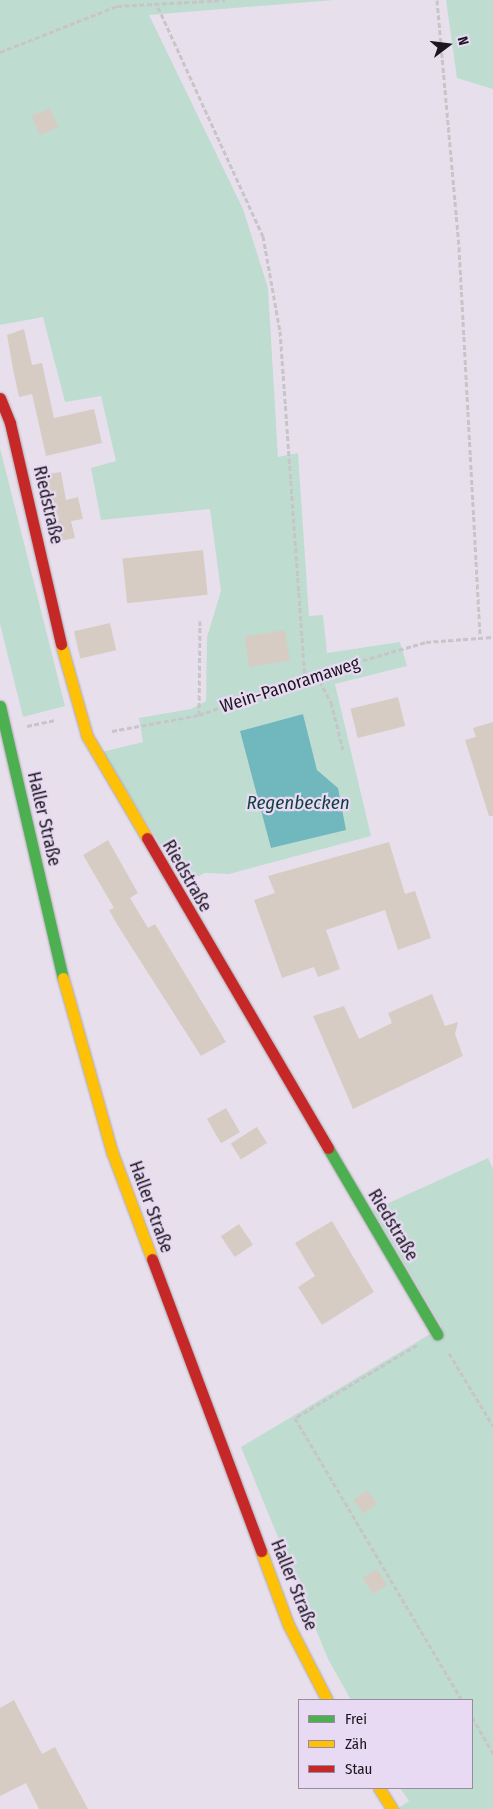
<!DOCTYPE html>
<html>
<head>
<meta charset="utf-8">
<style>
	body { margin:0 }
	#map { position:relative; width:493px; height:1809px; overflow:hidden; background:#e7e0ec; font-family:"Fira Sans Condensed",sans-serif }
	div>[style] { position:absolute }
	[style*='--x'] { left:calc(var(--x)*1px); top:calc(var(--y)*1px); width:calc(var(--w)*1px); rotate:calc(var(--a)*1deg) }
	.green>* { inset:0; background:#bfdcd0 }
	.water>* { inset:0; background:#71b7be }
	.building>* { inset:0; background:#d6ccc4; transform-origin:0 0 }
	.path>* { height:3px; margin-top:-1.5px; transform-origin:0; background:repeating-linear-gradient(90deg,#c8c5c9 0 5px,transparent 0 7.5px) }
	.roads { filter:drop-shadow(0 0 1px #ada7b1) drop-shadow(0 0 1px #ada7b1) }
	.fast>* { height:11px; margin:-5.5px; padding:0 5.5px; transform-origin:5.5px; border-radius:5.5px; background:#4caf50 }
	.slow>* { height:11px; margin:-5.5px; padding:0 5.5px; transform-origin:5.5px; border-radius:5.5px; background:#ffc107 }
	.jam>* { height:11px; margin:-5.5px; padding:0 5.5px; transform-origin:5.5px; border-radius:5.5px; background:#c62828 }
	span { translate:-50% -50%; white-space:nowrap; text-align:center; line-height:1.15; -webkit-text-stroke:4.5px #e8daf2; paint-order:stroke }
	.street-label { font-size:18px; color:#1b161f }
	.water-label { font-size:19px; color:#103f41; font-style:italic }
	.legend { position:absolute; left:298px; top:1699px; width:175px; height:90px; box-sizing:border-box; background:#e8daf2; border:1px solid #968c9e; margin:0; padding:6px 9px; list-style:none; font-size:15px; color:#1b161f }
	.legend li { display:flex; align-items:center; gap:10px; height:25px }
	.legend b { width:25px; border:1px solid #968c9e }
	.north { position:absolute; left:423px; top:20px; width:50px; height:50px; -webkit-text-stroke:4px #e8daf2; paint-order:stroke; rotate:75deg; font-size:14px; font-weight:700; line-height:20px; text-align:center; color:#1b161f }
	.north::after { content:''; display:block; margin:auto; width:18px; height:22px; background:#1b161f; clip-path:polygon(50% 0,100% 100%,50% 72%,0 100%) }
</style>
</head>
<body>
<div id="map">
	<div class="green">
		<i style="clip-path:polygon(evenodd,0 0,334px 0,149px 15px,243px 209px,268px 288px,278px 457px,298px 453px,309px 616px,323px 615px,327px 653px,400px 642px,407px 666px,335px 684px,371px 836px,229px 874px,205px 873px,185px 883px,102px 752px,143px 742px,139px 718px,191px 709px,206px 701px,207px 637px,221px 591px,210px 509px,101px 520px,91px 468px,116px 461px,101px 396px,65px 402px,43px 317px,0 325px,0 0,303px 714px,317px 770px,338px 788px,240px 731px,303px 714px)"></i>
		<i style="clip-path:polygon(446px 0,493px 0,493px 89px,457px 78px)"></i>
		<i style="clip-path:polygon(0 448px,65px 706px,23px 717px,0 624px)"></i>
		<i style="clip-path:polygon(488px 1158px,493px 1169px,493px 1809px,397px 1809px,409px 1801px,400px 1788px,472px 1788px,472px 1700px,351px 1700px,328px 1659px,241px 1447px,442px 1327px,373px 1210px)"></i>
	</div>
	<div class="water">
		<i style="clip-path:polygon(303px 714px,317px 770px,338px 788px,346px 830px,271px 848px,240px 731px)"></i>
	</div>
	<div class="building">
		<i style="left:50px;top:108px;width:21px;height:20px;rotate:67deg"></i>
		<i style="clip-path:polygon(24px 329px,32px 365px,42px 363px,54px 418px,94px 409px,102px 443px,46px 456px,32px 394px,19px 397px,13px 369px,7px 335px)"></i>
		<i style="clip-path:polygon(61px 472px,66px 500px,78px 497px,83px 519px,71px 521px,75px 538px,54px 542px,40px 475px)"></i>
		<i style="left:203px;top:550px;width:45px;height:81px;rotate:84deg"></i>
		<i style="left:110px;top:623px;width:28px;height:37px;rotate:77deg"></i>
		<i style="left:285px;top:630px;width:31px;height:41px;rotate:81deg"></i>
		<i style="left:398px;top:697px;width:30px;height:49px;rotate:76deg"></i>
		<i style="clip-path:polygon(493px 722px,493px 816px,489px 816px,465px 740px,476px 737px,473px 728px)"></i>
		<i style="clip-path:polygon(108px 840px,138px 893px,130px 898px,148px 928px,155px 924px,226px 1042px,201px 1056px,118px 926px,109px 910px,114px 908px,83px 855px)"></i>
		<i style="clip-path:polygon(389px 842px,405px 894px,415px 891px,431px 938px,398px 950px,385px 910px,326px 930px,340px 969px,318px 977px,314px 967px,282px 978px,254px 900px,275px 893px,268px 876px)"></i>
		<i style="clip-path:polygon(432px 994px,445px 1026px,458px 1022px,455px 1034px,463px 1056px,353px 1109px,313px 1016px,344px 1006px,359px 1039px,392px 1023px,388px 1013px)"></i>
		<i style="left:226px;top:1108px;width:28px;height:22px;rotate:60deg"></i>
		<i style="left:257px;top:1127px;width:19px;height:31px;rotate:58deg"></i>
		<i style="clip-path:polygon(332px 1221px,374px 1292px,322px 1325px,298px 1287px,315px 1276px,295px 1243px)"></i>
		<i style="left:239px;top:1224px;width:25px;height:22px;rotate:56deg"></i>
		<i style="left:367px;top:1490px;width:17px;height:17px;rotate:54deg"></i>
		<i style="left:377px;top:1569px;width:19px;height:17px;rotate:58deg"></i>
		<i style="clip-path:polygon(14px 1700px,42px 1754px,55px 1747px,88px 1809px,39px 1809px,26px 1783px,0 1796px,0 1708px)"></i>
	</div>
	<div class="path">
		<i style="--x:437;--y:0;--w:248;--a:84.9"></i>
		<i style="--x:459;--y:247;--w:392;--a:86.9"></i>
		<i style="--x:158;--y:7;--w:252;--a:65.4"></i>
		<i style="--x:263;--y:236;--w:97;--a:79.9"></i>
		<i style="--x:280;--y:331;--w:347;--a:85.9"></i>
		<i style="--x:0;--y:52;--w:126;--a:-21.5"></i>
		<i style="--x:117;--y:6;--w:108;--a:-3.2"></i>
		<i style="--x:316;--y:674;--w:32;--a:62"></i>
		<i style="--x:331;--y:702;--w:49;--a:76"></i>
		<i style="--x:199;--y:715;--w:94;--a:-89.4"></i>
		<i style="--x:27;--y:726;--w:29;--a:-12"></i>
		<i style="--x:112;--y:731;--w:88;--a:-10.4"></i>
		<i style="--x:199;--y:715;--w:113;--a:-19.7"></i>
		<i style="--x:305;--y:677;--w:126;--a:-16.1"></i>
		<i style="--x:426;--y:642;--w:67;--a:-4.3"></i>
		<i style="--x:417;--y:1345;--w:142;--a:149.1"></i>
		<i style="--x:295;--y:1418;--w:328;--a:59.4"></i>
		<i style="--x:449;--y:1353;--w:85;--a:58.9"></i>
		<i style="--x:472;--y:1717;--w:42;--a:59.7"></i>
	</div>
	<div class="roads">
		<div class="fast">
			<i style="--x:0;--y:706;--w:279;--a:77"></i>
			<i style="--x:328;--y:1148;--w:216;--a:59.6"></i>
		</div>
		<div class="slow">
			<i style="--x:61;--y:644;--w:96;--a:74.2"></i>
			<i style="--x:87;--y:736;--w:118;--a:59.5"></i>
			<i style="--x:63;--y:978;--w:181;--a:74.3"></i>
			<i style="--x:112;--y:1152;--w:114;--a:69.5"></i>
			<i style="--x:261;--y:1551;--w:78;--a:69.7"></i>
			<i style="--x:288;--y:1624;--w:85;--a:62.8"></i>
			<i style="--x:379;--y:1788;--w:25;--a:58"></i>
		</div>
		<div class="jam">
			<i style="--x:0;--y:398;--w:27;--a:68"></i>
			<i style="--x:10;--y:423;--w:227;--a:77"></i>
			<i style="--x:147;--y:838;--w:359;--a:59.7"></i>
			<i style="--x:152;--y:1259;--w:312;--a:69.5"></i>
		</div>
	</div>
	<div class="street-label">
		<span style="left:48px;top:505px;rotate:77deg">Riedstraße</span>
		<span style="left:290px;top:685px;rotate:-18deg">Wein-Panoramaweg</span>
		<span style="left:44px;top:819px;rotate:77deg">Haller Straße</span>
		<span style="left:187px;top:876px;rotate:60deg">Riedstraße</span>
		<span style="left:151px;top:1207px;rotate:70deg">Haller Straße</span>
		<span style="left:393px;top:1225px;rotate:59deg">Riedstraße</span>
		<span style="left:294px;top:1585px;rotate:68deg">Haller Straße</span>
	</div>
	<div class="water-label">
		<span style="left:298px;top:803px">Regenbecken</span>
	</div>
	<ul class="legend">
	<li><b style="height:6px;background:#4caf50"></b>Frei</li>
	<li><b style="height:6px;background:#ffc107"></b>Zäh</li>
	<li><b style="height:6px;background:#c62828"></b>Stau</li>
	</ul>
	<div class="north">N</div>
</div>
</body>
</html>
